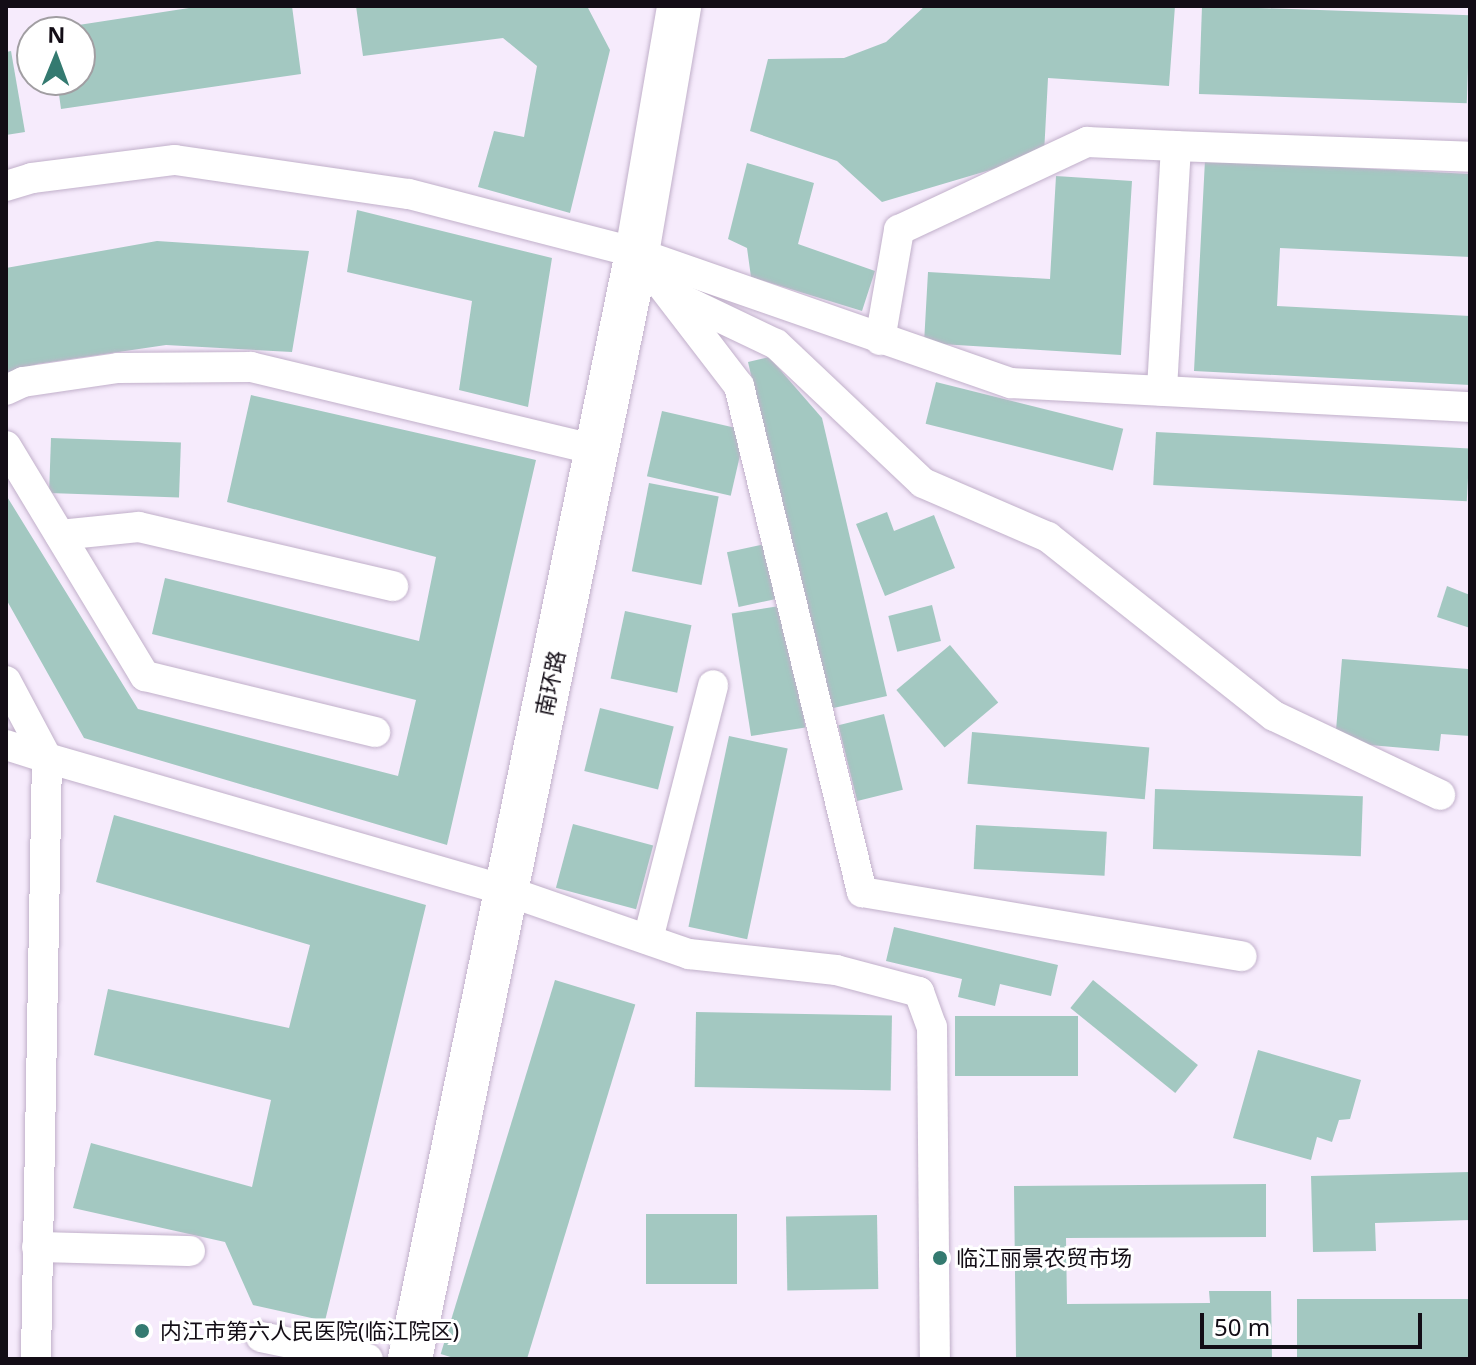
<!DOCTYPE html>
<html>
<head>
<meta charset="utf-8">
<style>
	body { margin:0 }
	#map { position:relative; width:1476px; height:1365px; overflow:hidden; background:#f6ebfc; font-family:"Noto Sans","Noto Sans SC",sans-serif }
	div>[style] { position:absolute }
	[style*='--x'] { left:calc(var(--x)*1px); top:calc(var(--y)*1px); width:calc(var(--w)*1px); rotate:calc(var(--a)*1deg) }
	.building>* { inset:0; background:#a3c8c1; transform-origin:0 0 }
	.roads { filter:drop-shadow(0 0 2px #c1b0ca) drop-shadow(0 0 2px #c1b0ca) }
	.street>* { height:30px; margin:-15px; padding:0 15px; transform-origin:15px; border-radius:15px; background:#fff }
	.secondary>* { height:44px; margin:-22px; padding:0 22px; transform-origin:22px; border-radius:22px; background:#fff }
	.dots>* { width:22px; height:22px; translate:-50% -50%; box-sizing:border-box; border:4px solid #fff; border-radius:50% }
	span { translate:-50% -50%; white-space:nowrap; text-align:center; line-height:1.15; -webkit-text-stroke:6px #fff; paint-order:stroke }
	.street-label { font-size:22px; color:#130d16 }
	.poi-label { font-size:22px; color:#130d16 }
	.left { translate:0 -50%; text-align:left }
	.frame { position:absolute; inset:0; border:8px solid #130d16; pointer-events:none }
	.north { position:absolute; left:16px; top:16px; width:80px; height:80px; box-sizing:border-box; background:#fff; border:2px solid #a19ea2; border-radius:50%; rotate:1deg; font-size:22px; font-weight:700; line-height:32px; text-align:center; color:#130d16 }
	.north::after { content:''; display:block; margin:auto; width:28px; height:36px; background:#347a70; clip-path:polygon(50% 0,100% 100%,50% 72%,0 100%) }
	.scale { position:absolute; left:1200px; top:1313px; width:222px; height:36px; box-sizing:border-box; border:4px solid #130d16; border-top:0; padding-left:10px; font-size:24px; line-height:28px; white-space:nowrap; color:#130d16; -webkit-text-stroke:6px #fff; paint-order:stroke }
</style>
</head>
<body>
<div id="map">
	<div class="building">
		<i style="clip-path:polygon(202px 6px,292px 6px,301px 74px,61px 109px,57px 80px,80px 80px,80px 32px,46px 30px)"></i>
		<i style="clip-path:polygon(356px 6px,587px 6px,610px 50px,570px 213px,478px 187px,494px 131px,524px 137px,537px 66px,503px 38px,363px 56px)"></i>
		<i style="clip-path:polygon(925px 6px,1175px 6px,1169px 86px,1048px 78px,1044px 154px,882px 202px,837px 161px,750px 131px,768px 59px,844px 58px,886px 42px)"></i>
		<i style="left:1202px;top:6px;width:268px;height:88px;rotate:2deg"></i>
		<i style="clip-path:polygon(11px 51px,25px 132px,6px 135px,6px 52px)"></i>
		<i style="clip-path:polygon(1205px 160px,1470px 174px,1470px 257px,1280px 248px,1277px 306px,1470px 316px,1470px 385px,1194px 371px)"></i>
		<i style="clip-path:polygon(747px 163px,814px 183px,798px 244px,875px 271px,862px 311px,751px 277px,747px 248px,728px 239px)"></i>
		<i style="clip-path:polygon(1056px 176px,1132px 181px,1121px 355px,924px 343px,928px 272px,1050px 279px)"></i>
		<i style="clip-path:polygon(357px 210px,552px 258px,528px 407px,459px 390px,472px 301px,347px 272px)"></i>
		<i style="clip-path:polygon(157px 241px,309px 251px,292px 352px,166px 345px,37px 364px,6px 375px,6px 268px)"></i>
		<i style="clip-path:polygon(769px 357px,822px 418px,887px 696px,829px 709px,748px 362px)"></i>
		<i style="left:936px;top:382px;width:193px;height:43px;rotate:14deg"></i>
		<i style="clip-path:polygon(251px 395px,536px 460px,447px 845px,84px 738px,6px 599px,6px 495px,138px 709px,398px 776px,416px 700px,152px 634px,165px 578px,419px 641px,436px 557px,227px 502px)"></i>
		<i style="left:662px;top:411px;width:86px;height:67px;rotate:13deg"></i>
		<i style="left:1156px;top:432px;width:314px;height:53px;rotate:3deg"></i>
		<i style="left:51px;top:438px;width:130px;height:55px;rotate:2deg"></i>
		<i style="left:649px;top:483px;width:71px;height:90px;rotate:11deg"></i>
		<i style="clip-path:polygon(887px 512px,894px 531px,934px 515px,955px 568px,885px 596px,856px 524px)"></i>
		<i style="left:770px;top:543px;width:56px;height:44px;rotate:78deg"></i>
		<i style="clip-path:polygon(1447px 586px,1470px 595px,1470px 628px,1437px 617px)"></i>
		<i style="left:786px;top:605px;width:124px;height:55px;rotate:81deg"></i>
		<i style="left:932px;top:605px;width:37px;height:45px;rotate:76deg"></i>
		<i style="left:625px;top:611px;width:68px;height:69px;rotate:12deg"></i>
		<i style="left:950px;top:645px;width:75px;height:70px;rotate:50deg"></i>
		<i style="clip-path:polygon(1342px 659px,1468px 669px,1470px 736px,1441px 734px,1439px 751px,1335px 742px)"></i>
		<i style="left:600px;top:708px;width:76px;height:65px;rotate:14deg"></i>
		<i style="left:884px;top:714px;width:78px;height:47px;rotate:76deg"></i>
		<i style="left:972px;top:732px;width:178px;height:52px;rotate:5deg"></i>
		<i style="left:729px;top:736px;width:60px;height:195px;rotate:12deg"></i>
		<i style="left:1155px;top:789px;width:208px;height:60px;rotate:2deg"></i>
		<i style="clip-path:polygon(114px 815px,426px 905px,325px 1321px,253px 1305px,225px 1242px,73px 1208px,91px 1143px,252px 1187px,271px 1100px,94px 1055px,108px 989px,289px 1028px,310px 945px,96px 882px)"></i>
		<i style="left:573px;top:824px;width:83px;height:66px;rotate:15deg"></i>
		<i style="left:976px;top:825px;width:131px;height:44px;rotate:3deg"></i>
		<i style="clip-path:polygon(894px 927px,1058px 965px,1051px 996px,1000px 984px,995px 1006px,958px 997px,962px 979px,886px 961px)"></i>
		<i style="left:555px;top:980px;width:84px;height:391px;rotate:17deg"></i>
		<i style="left:1093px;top:980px;width:135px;height:36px;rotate:39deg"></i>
		<i style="left:696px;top:1012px;width:196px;height:75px;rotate:1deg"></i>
		<i style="left:1078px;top:1016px;width:60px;height:123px;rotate:90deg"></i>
		<i style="clip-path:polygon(1258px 1050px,1361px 1080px,1350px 1119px,1339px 1120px,1332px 1142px,1317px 1137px,1311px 1160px,1233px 1138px)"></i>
		<i style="clip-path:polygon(1470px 1172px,1470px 1220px,1375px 1223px,1376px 1251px,1313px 1252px,1311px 1176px)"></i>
		<i style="clip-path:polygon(1266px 1184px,1266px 1237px,1066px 1238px,1067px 1304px,1210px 1303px,1209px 1291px,1271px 1291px,1272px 1359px,1016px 1359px,1014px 1186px)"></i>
		<i style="left:646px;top:1214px;width:91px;height:70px"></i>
		<i style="left:877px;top:1215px;width:74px;height:91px;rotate:89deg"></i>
		<i style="left:1470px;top:1299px;width:60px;height:173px;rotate:90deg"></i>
	</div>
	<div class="roads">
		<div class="street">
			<i style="--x:1176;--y:146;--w:294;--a:2.1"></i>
			<i style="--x:6;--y:186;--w:27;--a:-17"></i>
			<i style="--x:32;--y:178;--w:144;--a:-7.2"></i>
			<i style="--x:175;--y:160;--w:236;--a:8.3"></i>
			<i style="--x:409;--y:194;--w:236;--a:14.5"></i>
			<i style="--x:637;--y:253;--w:396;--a:19.2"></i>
			<i style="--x:1011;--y:383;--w:460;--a:3"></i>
			<i style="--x:637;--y:253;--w:168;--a:52.5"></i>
			<i style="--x:739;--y:386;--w:521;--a:76.34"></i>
			<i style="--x:862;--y:892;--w:385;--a:9.6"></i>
			<i style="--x:671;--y:294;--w:116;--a:25.5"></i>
			<i style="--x:776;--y:344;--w:202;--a:43.4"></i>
			<i style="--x:923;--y:483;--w:136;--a:23.4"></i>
			<i style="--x:1048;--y:537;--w:288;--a:38.4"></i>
			<i style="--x:1274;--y:716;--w:184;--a:25.4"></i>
			<i style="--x:880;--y:340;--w:112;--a:-80.2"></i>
			<i style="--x:899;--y:230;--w:208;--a:-25.1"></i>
			<i style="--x:1087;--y:142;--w:89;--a:2.6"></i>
			<i style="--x:1176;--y:146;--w:245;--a:93.3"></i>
			<i style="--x:6;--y:390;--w:19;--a:-25"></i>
			<i style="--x:23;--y:382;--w:96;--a:-8.4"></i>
			<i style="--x:118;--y:368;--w:133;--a:-0.4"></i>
			<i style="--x:251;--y:367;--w:357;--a:13.5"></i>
			<i style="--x:6;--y:446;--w:269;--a:58.9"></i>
			<i style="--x:145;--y:676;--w:237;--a:13.7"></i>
			<i style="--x:60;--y:535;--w:79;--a:-5.8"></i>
			<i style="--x:139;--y:527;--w:261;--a:13.1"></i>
			<i style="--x:6;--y:681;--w:87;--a:62"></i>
			<i style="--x:47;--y:758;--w:479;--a:16.1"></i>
			<i style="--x:507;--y:891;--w:193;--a:19.1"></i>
			<i style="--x:689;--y:954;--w:148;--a:6.2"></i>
			<i style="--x:836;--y:970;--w:86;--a:14.8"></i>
			<i style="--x:919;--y:992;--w:37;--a:70"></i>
			<i style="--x:932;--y:1027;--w:332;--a:89.5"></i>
			<i style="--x:6;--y:745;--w:43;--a:17.6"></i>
			<i style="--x:47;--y:758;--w:601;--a:91.05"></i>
			<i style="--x:648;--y:939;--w:262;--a:-75.6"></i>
			<i style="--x:37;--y:1247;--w:153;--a:1.5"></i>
			<i style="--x:261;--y:1337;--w:109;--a:11.6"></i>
		</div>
		<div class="secondary">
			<i style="--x:410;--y:1359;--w:1129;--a:-78.4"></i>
			<i style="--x:637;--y:253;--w:251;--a:-80.3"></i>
		</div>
	</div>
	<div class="dots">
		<i style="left:940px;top:1258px;background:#347a70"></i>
		<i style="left:142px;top:1331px;background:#347a70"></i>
	</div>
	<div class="street-label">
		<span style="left:550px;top:683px;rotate:-78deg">南环路</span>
	</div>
	<div class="poi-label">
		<span class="left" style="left:956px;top:1258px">临江丽景农贸市场</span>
		<span class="left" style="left:160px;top:1331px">内江市第六人民医院(临江院区)</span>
	</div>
	<div class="frame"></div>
	<div class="north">N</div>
	<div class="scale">50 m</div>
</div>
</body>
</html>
